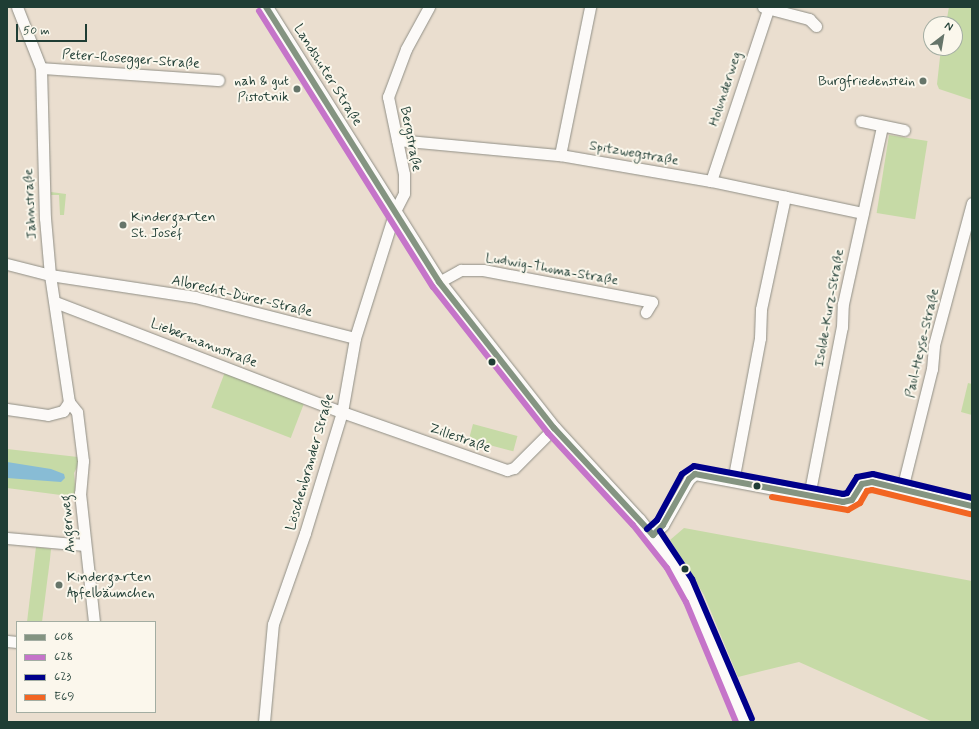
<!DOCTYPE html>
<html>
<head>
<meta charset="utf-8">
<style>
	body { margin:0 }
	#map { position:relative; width:979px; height:729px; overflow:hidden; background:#eadecf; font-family:Mynerve,sans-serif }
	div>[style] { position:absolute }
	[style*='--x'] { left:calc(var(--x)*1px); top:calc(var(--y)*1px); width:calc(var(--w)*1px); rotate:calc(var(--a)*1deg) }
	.green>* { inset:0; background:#c6daa6; transform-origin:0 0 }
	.water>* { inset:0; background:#88bcd5 }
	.roads { filter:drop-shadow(0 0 1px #908f86) drop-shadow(0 0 1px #908f86) }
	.minor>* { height:11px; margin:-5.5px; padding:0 5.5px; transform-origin:5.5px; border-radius:5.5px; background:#fcfaf8 }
	.tertiary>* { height:13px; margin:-6.5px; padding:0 6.5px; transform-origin:6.5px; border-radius:6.5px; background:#fcfaf8 }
	.bus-1>* { height:6px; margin:-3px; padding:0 3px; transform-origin:3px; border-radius:3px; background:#849481 }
	.bus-2>* { height:6px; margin:-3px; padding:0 3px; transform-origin:3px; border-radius:3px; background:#c574c9 }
	.bus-3>* { height:6px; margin:-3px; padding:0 3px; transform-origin:3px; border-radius:3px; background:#00008b }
	.bus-4>* { height:6px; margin:-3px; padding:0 3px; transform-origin:3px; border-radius:3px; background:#f26522 }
	.dots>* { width:11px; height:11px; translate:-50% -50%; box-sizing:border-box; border:2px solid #fbf7ec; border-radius:50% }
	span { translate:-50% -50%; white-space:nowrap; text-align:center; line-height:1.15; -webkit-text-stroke:4px #fbf7ec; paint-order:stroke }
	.street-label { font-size:14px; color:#1f3d34 }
	.poi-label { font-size:14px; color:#1f3d34 }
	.right { translate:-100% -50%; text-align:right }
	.left { translate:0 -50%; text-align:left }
	.frame { position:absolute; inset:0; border:8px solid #1f3d34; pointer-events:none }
	.legend { position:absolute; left:16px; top:621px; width:140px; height:92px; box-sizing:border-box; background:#fbf7ec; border:1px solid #a3ada2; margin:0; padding:5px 7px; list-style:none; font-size:12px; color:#1f3d34 }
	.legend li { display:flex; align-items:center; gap:8px; height:20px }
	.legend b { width:20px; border:1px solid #a3ada2 }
	.north { position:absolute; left:923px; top:16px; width:40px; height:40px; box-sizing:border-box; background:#fbf7ec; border:1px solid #a3ada2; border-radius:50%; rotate:31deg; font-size:11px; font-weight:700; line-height:16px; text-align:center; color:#1f3d34 }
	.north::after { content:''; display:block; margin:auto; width:14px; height:18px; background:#66756a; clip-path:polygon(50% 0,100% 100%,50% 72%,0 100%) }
	.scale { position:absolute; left:16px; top:24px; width:71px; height:18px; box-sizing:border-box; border:2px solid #1f3d34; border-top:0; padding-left:5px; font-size:12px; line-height:14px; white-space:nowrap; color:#1f3d34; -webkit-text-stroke:3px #fbf7ec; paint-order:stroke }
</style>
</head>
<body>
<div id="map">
	<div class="green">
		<i style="clip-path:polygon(949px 7px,972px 7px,972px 100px,939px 89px,937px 84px,941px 48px,955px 48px,955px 24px,946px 24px)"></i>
		<i style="left:889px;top:135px;width:39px;height:79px;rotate:9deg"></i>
		<i style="clip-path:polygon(51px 192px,66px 194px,64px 215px,60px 215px,59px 195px,51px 195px)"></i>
		<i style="left:225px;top:372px;width:85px;height:38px;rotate:21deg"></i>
		<i style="clip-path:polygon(968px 383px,972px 384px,972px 415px,961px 412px)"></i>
		<i style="left:473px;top:424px;width:46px;height:16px;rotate:15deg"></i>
		<i style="clip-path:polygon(7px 449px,78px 457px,79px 463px,74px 473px,76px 497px,7px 488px)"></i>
		<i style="clip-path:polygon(684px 528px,972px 581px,972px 722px,933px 722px,799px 662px,738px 677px,704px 595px,670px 540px)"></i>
		<i style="clip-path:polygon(36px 547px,51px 549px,50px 559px,42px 622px,27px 622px)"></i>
	</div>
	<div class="water">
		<i style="clip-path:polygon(7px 462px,51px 469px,64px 474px,65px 478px,61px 482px,7px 478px)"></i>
	</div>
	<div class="roads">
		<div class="minor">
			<i style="--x:17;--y:7;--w:66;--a:68.5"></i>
			<i style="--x:41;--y:68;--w:150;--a:88.5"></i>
			<i style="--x:45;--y:218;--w:57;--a:85"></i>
			<i style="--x:50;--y:275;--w:128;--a:81.5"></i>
			<i style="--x:763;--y:7;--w:48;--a:14.6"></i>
			<i style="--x:809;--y:19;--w:10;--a:45"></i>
			<i style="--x:41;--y:68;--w:178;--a:3.9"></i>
			<i style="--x:861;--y:121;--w:44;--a:11.8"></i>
			<i style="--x:397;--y:140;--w:164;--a:5.3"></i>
			<i style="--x:560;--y:155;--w:153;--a:9.8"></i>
			<i style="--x:711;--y:181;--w:155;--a:11.9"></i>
			<i style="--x:560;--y:155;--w:151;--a:-78.5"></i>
			<i style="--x:711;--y:181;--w:183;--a:-71.6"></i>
			<i style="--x:7;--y:264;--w:44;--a:14.3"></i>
			<i style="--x:50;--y:275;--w:147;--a:8.6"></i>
			<i style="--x:195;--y:297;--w:165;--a:14.4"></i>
			<i style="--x:439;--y:282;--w:25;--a:-29"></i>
			<i style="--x:461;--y:270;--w:22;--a:0"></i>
			<i style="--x:483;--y:270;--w:172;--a:10.7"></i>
			<i style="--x:652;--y:302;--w:12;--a:121"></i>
			<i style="--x:55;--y:302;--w:307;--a:21"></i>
			<i style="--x:342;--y:412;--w:175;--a:19.4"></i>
			<i style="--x:507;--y:470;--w:7;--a:-16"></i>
			<i style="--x:514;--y:468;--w:57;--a:-45"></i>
			<i style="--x:69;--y:402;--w:13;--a:51"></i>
			<i style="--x:77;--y:412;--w:49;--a:83"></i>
			<i style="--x:83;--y:461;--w:32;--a:95"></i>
			<i style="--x:80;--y:493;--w:130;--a:83.8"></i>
			<i style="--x:7;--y:409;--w:41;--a:8.3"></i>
			<i style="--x:48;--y:415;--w:16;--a:-15"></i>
			<i style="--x:63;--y:411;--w:11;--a:-56"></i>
			<i style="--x:733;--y:481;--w:146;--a:-79.3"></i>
			<i style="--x:760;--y:338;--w:29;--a:-88"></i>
			<i style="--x:761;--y:309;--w:115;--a:-77.9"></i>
			<i style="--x:902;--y:489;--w:124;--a:-76"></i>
			<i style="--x:932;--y:369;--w:24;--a:-85"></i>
			<i style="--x:934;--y:345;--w:147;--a:-75"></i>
			<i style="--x:809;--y:496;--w:172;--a:-79"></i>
			<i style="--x:842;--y:327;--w:23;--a:-88"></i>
			<i style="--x:843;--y:304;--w:182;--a:-77.6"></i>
			<i style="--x:653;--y:535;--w:14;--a:-45"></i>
			<i style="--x:663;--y:525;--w:53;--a:-60.5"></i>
			<i style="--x:689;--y:479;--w:8;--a:-40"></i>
			<i style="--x:695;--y:474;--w:151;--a:10.7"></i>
			<i style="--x:843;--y:502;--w:9;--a:-13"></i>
			<i style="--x:852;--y:500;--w:19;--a:-58"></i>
			<i style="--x:862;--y:484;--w:10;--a:-11"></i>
			<i style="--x:872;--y:482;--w:103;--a:13.5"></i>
			<i style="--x:7;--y:538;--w:78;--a:5.1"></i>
			<i style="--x:7;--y:641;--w:10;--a:6"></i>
			<i style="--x:264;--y:722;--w:98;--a:-84.8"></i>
			<i style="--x:273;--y:624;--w:96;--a:-70.6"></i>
			<i style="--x:305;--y:533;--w:127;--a:-73"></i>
			<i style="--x:342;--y:412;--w:75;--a:-80"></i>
			<i style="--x:355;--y:338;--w:133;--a:-72.5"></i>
			<i style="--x:395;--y:211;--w:20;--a:-63"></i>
			<i style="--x:404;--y:193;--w:19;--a:-90"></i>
			<i style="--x:404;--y:174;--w:79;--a:-101.7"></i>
			<i style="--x:388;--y:97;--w:51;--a:-69.4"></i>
			<i style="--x:406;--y:49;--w:48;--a:-61.3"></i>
		</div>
		<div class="tertiary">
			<i style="--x:266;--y:7;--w:325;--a:57.8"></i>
			<i style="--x:439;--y:282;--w:186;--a:51.8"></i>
			<i style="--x:554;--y:428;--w:125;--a:47.3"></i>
			<i style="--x:639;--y:520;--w:56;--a:51.5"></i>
			<i style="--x:674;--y:564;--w:40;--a:62"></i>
			<i style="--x:693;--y:599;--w:134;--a:67.1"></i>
		</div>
	</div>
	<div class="bus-1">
		<i style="--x:266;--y:7;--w:325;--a:57.8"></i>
		<i style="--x:439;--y:282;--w:186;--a:51.8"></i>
		<i style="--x:554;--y:428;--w:146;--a:47.2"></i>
		<i style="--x:653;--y:535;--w:14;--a:-45"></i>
		<i style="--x:663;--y:525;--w:53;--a:-60.5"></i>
		<i style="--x:689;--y:479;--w:8;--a:-40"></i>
		<i style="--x:695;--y:474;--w:151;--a:10.7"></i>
		<i style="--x:843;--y:502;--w:9;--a:-13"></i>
		<i style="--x:852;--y:500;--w:19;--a:-58"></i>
		<i style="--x:862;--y:484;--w:10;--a:-11"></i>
		<i style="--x:872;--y:482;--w:103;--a:13.5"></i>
	</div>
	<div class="bus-2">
		<i style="--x:259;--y:11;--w:326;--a:57.8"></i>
		<i style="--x:433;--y:287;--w:186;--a:51.8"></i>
		<i style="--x:548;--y:433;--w:125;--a:47.3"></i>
		<i style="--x:633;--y:525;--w:55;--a:51.7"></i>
		<i style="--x:667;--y:568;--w:39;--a:61"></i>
		<i style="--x:686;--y:602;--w:130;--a:67.4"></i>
	</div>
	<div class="bus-3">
		<i style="--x:647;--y:529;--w:13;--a:-42"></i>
		<i style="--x:657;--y:520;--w:52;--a:-61.5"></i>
		<i style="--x:682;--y:474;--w:14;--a:-34"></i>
		<i style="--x:694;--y:466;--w:152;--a:10.6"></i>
		<i style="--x:843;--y:494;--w:4;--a:-14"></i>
		<i style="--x:847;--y:493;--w:19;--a:-58"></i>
		<i style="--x:857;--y:477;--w:16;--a:-11"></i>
		<i style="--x:873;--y:474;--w:102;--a:13.6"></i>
		<i style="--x:660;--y:531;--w:58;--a:56.3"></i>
		<i style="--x:692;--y:579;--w:152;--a:66.8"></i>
	</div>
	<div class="bus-4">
		<i style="--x:772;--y:497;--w:77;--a:9.7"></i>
		<i style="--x:848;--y:510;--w:14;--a:-30"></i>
		<i style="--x:860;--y:503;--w:14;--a:-60"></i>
		<i style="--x:867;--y:491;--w:5;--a:-11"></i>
		<i style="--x:872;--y:490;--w:101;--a:13.8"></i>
	</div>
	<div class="dots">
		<i style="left:923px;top:81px;background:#66756a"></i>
		<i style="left:297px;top:89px;background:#66756a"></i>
		<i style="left:123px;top:225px;background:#66756a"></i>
		<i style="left:492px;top:362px;background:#1f3d34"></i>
		<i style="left:757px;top:486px;background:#1f3d34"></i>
		<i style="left:685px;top:569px;background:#1f3d34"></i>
		<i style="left:59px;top:585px;background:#66756a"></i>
	</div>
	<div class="street-label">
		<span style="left:131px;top:59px;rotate:4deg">Peter-Rosegger-Straße</span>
		<span style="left:328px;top:75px;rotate:58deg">Landshuter Straße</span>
		<span style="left:725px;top:89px;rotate:-72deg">Holunderweg</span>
		<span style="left:411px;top:139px;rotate:79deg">Bergstraße</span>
		<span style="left:634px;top:153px;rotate:10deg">Spitzwegstraße</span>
		<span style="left:30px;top:204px;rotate:-93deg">Jahnstraße</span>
		<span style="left:552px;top:269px;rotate:10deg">Ludwig-Thoma-Straße</span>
		<span style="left:242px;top:296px;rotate:13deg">Albrecht-Dürer-Straße</span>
		<span style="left:829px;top:308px;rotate:-80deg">Isolde-Kurz-Straße</span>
		<span style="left:204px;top:343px;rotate:21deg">Liebermannstraße</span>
		<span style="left:922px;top:343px;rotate:-77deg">Paul-Heyse-Straße</span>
		<span style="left:460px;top:438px;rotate:19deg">Zillestraße</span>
		<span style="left:310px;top:462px;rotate:-74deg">Löschenbrander Straße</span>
		<span style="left:68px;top:524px;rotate:-95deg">Angerweg</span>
	</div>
	<div class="poi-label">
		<span class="right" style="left:289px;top:89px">nah &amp; gut<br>Pistotnik</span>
		<span class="right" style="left:915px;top:81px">Burgfriedenstein</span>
		<span class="left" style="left:131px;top:225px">Kindergarten<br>St. Josef</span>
		<span class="left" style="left:67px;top:585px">Kindergarten<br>Apfelbäumchen</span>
	</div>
	<div class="frame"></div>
	<ul class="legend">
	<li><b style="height:5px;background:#849481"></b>608</li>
	<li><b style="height:5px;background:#c574c9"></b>628</li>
	<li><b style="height:5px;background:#00008b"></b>623</li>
	<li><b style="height:5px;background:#f26522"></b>E69</li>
	</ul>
	<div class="north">N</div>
	<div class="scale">50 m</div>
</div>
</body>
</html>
